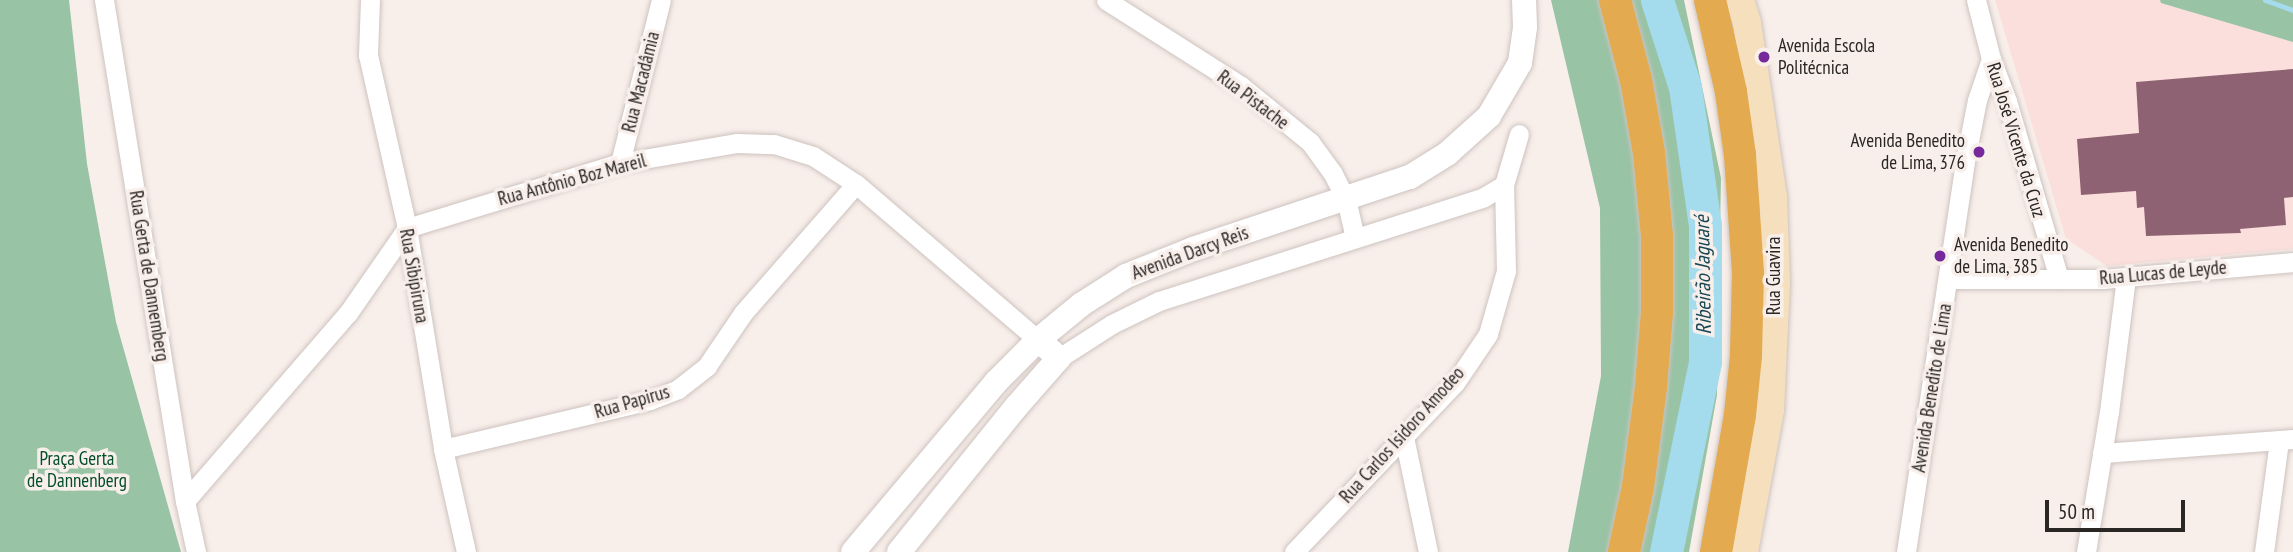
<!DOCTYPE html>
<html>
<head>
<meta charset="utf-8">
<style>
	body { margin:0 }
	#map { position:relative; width:2293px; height:552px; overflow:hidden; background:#f8eeea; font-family:"PT Sans Narrow",sans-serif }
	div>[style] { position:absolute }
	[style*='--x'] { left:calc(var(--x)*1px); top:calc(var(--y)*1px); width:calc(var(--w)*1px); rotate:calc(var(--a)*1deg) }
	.medical>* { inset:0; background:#fadfdc }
	.forest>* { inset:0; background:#98c3a5 }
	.stream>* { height:5px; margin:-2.5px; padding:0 2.5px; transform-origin:2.5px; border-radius:2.5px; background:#a4dbed }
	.river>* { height:33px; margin:-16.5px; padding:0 16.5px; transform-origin:16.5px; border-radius:16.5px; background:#a4dbed }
	.building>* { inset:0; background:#8f6273 }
	.roads { filter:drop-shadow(0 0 2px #cdc3bf) drop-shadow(0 0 2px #cdc3bf) }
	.minor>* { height:19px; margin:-9.5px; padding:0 9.5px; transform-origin:9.5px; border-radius:9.5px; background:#fff }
	.tertiary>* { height:24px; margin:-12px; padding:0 12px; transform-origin:12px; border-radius:12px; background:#fff }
	.secondary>* { height:28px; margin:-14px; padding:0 14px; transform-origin:14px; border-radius:14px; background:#f5dfbd }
	.trunk>* { height:32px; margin:-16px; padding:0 16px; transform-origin:16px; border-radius:16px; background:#e4aa4f }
	.dots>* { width:19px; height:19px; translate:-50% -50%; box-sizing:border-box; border:4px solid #f8eeea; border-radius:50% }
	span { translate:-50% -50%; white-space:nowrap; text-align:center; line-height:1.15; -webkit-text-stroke:7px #f8eeea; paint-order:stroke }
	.poi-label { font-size:19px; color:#292624 }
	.left { translate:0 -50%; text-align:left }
	.right { translate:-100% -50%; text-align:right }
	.street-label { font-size:19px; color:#292624 }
	.park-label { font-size:19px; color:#014e29 }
	.water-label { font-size:21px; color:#174654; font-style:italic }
	.scale { position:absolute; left:2045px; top:500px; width:140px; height:32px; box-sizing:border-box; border:4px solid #292624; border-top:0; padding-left:9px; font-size:21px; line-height:24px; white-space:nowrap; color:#292624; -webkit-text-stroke:5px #f8eeea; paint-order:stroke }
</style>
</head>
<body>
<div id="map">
	<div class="medical">
		<i style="clip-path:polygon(1995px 0,2199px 0,2293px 28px,2293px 249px,2107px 266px,2066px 239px)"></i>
	</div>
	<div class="forest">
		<i style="clip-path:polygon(0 0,69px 0,87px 164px,116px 322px,181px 552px,0 552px)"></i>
		<i style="clip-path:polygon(1551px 0,1684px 0,1721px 178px,1717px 395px,1689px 552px,1568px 552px,1601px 376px,1600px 208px)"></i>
		<i style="clip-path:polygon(2160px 0,2293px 0,2293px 42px,2161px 3px)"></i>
	</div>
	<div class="stream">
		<i style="--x:2265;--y:0;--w:30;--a:20"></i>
	</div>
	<div class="river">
		<i style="--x:1657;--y:0;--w:91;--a:72.2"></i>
		<i style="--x:1685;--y:87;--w:139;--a:81.8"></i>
		<i style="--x:1705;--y:225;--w:137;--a:90"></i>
		<i style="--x:1705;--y:362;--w:194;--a:101.6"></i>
	</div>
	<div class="building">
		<i style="clip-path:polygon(2293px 69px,2293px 197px,2284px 198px,2286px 225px,2240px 229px,2241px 233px,2146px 236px,2144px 207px,2137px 208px,2136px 191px,2081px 195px,2077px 139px,2139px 133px,2136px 82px)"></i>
	</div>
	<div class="roads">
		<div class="minor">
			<i style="--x:104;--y:0;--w:508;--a:80.82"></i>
			<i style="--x:185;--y:501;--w:52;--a:77.8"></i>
			<i style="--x:370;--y:0;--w:55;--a:92.1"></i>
			<i style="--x:368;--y:55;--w:177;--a:77.3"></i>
			<i style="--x:407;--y:228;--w:224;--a:80.7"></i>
			<i style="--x:443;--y:449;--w:106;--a:77.4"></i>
			<i style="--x:1106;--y:0;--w:160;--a:32.5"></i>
			<i style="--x:1241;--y:86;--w:89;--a:39.1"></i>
			<i style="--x:1310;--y:142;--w:39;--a:54"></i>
			<i style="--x:1333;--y:174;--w:28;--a:63"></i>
			<i style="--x:1346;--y:199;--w:40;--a:77"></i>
			<i style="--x:1976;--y:0;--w:61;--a:75.7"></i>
			<i style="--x:1991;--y:59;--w:45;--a:69.1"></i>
			<i style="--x:2007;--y:101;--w:185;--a:73.7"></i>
			<i style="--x:620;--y:163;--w:168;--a:-75.9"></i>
			<i style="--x:1949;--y:279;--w:154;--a:0"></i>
			<i style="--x:2103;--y:279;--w:191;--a:-5.1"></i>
			<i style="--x:1059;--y:358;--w:63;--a:-32.7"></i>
			<i style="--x:1112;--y:324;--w:52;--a:-26.1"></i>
			<i style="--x:1159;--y:301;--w:341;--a:-17.7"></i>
			<i style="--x:1484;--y:197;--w:23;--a:-31"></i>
			<i style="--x:1504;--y:185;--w:53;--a:-73.6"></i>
			<i style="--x:1404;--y:437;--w:117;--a:78.2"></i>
			<i style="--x:443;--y:449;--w:213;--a:-13.3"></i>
			<i style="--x:650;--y:400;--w:30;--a:-21"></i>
			<i style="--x:678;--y:389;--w:37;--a:-38"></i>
			<i style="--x:707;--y:366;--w:64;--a:-55.8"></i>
			<i style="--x:743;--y:313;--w:171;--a:-48.8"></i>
			<i style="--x:2102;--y:453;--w:192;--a:-4.2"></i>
			<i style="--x:185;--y:501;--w:249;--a:-49.1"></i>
			<i style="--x:348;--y:313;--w:103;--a:-55.2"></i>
			<i style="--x:407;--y:228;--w:223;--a:-17"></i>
			<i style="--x:620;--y:163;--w:119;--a:-9.7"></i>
			<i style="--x:737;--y:143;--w:37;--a:2"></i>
			<i style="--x:774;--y:144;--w:41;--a:17.1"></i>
			<i style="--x:813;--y:156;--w:51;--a:33.1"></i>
			<i style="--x:856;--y:184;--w:240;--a:40.6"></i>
			<i style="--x:1294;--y:552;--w:233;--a:-46.4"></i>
			<i style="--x:1455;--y:383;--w:59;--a:-56"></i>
			<i style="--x:1488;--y:334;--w:66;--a:-74.1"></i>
			<i style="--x:1506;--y:271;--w:86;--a:-91.3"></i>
			<i style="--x:1906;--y:552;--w:401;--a:-81.4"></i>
			<i style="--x:1966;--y:156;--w:57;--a:-78.9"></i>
			<i style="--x:1977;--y:100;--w:43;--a:-71.1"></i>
			<i style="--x:2086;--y:552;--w:142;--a:-80.7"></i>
			<i style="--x:2109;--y:412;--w:136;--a:-82.8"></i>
			<i style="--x:2264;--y:552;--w:112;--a:-82.3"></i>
		</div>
		<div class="tertiary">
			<i style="--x:853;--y:552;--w:222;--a:-49.9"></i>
			<i style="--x:996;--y:382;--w:59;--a:-45"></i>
			<i style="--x:1038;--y:340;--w:57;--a:-39.3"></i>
			<i style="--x:1082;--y:304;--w:52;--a:-32.5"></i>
			<i style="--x:1126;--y:276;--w:72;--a:-21.9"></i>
			<i style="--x:1193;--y:249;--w:229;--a:-18.4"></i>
			<i style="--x:1410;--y:177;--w:44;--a:-31.9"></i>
			<i style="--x:1447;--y:154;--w:57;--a:-42.1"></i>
			<i style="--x:1489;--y:116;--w:61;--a:-59.7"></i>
			<i style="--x:1520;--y:63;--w:36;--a:-82"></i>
			<i style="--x:1525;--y:27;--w:27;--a:-92"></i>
			<i style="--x:899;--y:552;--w:186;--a:-51.1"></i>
			<i style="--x:1016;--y:407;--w:65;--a:-48.7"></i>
			<i style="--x:1059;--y:358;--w:28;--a:-139"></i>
		</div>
		<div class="secondary">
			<i style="--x:1740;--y:0;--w:24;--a:73"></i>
			<i style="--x:1747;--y:23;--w:175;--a:81.5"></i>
			<i style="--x:1773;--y:196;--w:88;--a:88"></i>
			<i style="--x:1776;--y:284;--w:126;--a:92.7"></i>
			<i style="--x:1770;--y:410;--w:144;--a:100.4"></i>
		</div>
		<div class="trunk">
			<i style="--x:1615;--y:0;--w:83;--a:75.3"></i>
			<i style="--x:1636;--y:80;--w:74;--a:79.9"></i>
			<i style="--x:1649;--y:153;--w:83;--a:84.5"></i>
			<i style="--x:1657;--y:236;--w:76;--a:90"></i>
			<i style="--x:1657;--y:312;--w:75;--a:94.6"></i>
			<i style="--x:1651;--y:387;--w:101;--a:97.4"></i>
			<i style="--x:1638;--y:487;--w:66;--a:102.2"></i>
			<i style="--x:1710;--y:0;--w:94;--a:77.1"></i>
			<i style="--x:1731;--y:92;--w:64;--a:81.9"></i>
			<i style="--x:1740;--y:155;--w:118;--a:86.1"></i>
			<i style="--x:1748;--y:273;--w:83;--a:91.4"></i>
			<i style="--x:1746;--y:356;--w:59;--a:95.8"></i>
			<i style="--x:1740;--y:415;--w:139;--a:99.9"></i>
		</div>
	</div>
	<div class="dots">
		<i style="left:1764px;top:57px;background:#76299b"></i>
		<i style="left:1979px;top:152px;background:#76299b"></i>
		<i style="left:1940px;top:256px;background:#76299b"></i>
	</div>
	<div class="poi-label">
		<span class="left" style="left:1778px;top:57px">Avenida Escola<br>Politécnica</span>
		<span class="right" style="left:1965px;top:152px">Avenida Benedito<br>de Lima, 376</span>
		<span class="left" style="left:1954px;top:256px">Avenida Benedito<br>de Lima, 385</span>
	</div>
	<div class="street-label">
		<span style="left:641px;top:82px;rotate:-76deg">Rua Macadâmia</span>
		<span style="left:1253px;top:100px;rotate:37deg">Rua Pistache</span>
		<span style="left:2016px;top:140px;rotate:73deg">Rua José Vicente da Cruz</span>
		<span style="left:572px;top:180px;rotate:-15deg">Rua Antônio Boz Mareil</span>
		<span style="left:1190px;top:253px;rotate:-20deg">Avenida Darcy Reis</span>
		<span style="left:2163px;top:273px;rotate:-5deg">Rua Lucas de Leyde</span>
		<span style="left:149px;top:276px;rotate:81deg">Rua Gerta de Dannemberg</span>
		<span style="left:414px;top:276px;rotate:80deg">Rua Sibipiruna</span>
		<span style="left:1774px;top:276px;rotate:-90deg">Rua Guavira</span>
		<span style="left:1932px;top:388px;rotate:-81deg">Avenida Benedito de Lima</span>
		<span style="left:632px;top:402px;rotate:-16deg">Rua Papirus</span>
		<span style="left:1402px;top:435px;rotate:-48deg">Rua Carlos Isidoro Amodeo</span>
	</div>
	<div class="park-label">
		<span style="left:77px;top:470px">Praça Gerta<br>de Dannenberg</span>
	</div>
	<div class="water-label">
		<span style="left:1703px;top:275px;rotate:-91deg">Ribeirão Jaguaré</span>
	</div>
	<div class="scale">50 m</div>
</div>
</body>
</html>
